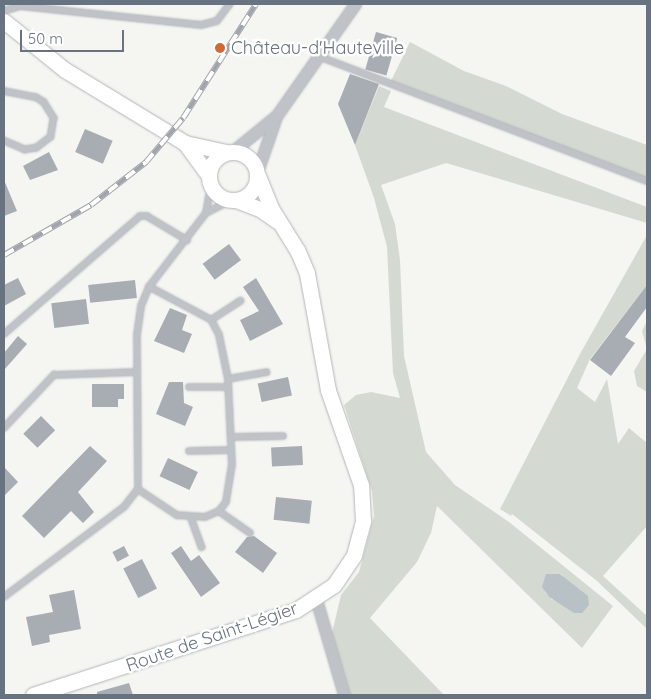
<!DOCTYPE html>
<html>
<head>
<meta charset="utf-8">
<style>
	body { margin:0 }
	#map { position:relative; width:651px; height:699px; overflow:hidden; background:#f5f5f2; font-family:Quicksand,sans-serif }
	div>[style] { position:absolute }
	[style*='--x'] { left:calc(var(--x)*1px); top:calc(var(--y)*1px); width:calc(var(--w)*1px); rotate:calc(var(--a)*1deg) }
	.green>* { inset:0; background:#d4dad2 }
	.water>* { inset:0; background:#b8c1c6 }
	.building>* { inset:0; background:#a7adb2; transform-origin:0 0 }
	.roads { filter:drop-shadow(0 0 1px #b2b6ba) drop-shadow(0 0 1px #b2b6ba) }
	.lane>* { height:5.5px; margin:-2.75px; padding:0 2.75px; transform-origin:2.75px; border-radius:2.75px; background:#bfc2c6 }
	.street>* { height:11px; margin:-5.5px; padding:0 5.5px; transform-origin:5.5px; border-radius:5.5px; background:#bfc2c6 }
	.secondary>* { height:15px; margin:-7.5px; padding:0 7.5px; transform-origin:7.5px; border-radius:7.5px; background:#fff }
	.secondary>.ring { margin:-7.5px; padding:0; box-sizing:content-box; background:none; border:15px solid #fff; border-radius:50% }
	.rail>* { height:5.5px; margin-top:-2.75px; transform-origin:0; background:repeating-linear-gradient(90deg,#fff 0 11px,#a1a5ab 0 22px); box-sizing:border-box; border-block:1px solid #a1a5ab }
	.dots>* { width:14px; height:14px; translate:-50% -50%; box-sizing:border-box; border:2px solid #fff; border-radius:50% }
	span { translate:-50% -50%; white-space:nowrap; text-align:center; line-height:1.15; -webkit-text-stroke:5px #fff; paint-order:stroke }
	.poi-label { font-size:18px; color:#677380 }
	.left { translate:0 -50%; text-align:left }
	.street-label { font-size:18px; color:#677380 }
	.frame { position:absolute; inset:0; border:5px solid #677380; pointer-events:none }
	.scale { position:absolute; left:20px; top:30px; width:104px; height:22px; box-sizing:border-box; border:2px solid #677380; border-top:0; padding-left:6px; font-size:15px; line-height:18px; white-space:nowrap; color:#677380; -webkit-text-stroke:4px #fff; paint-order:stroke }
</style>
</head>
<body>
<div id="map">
	<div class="green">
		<i style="clip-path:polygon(410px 42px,464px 71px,506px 86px,562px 114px,647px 145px,647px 181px,390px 83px)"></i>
		<i style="clip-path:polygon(evenodd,379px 86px,391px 91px,384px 107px,647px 207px,647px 223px,446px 163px,381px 185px,395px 224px,400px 260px,404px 356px,426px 452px,455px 485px,509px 522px,613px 606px,582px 648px,437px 506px,431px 533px,417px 562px,370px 618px,444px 695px,348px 695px,332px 633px,341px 595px,359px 572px,374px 516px,372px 491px,344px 405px,356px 395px,371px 392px,400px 398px,393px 373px,387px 247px,374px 198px,355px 145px,379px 86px,552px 574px,561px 574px,565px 579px,569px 608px,551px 599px,545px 592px,552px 574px)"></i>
		<i style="clip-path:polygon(647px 235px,647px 285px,590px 359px,577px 388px,595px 402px,607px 379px,618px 444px,629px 428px,647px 443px,647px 526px,603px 576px,647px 616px,647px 629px,597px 581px,512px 514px,511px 516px,500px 509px,580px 354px)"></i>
		<i style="clip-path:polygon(647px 321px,647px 392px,637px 386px,634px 371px,647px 349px,642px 331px)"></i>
	</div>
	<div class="water">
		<i style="clip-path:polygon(546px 574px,560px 574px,588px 596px,589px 605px,582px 613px,574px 613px,549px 597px,542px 587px)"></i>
	</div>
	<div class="building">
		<i style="left:376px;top:32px;width:22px;height:39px;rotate:16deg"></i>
		<i style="clip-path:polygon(350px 74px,379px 84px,355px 145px,338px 104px)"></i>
		<i style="left:85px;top:129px;width:30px;height:25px;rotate:23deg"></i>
		<i style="clip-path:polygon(49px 152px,58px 170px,30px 180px,23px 166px)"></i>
		<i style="clip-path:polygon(4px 180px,17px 211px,4px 216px)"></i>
		<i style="left:229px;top:244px;width:20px;height:33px;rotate:53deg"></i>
		<i style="clip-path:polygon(18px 278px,26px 294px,4px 306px,4px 285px)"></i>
		<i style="clip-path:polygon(256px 278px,283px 324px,250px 341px,240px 320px,259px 311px,243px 287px)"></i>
		<i style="left:135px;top:280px;width:18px;height:47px;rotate:84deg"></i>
		<i style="clip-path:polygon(647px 285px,647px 307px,625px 337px,635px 343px,611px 376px,590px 360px)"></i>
		<i style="left:86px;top:299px;width:25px;height:35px;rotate:83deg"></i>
		<i style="clip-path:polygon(170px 308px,187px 315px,182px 330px,192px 334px,184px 353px,154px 341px)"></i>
		<i style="clip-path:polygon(18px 336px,27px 344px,4px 370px,4px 353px)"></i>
		<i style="left:288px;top:377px;width:19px;height:31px;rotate:78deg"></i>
		<i style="clip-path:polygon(169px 382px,183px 382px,184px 403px,193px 407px,185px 426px,156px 414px)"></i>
		<i style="clip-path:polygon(92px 384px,124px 384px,124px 399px,118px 399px,118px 407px,92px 407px)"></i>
		<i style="left:41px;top:416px;width:20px;height:25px;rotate:45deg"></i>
		<i style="clip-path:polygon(90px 446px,107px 461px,78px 492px,94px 512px,83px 523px,71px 511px,44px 538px,22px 516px)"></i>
		<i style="left:302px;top:446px;width:19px;height:31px;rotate:87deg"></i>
		<i style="left:168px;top:458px;width:33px;height:20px;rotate:25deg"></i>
		<i style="clip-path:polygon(4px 467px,18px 482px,4px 496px)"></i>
		<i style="left:276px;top:497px;width:36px;height:23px;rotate:6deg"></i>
		<i style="clip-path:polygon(254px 536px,277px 553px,263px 573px,235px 552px,247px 537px)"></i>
		<i style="left:124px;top:546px;width:11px;height:13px;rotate:63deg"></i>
		<i style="clip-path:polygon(181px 546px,191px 561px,199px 555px,220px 583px,201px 597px,171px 553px)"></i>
		<i style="left:142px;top:559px;width:33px;height:21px;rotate:63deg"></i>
		<i style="clip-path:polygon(74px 590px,81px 629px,49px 635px,50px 642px,32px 646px,26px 617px,53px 612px,49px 595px)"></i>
		<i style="clip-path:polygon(129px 683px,133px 695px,97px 695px,97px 692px)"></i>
	</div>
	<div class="roads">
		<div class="lane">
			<i style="--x:4;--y:11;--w:17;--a:-17"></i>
			<i style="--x:20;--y:6;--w:182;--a:6"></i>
			<i style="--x:201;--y:25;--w:16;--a:-14"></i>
			<i style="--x:217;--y:21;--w:21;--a:-53"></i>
			<i style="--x:318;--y:56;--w:352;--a:20.8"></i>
			<i style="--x:4;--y:91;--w:33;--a:11"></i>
			<i style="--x:36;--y:97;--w:9;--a:32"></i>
			<i style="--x:44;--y:102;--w:19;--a:58"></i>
			<i style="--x:54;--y:118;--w:19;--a:99"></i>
			<i style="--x:51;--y:137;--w:18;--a:142"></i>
			<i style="--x:37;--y:148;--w:12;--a:171"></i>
			<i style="--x:25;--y:150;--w:23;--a:-157"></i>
			<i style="--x:206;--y:213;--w:29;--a:-27"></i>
			<i style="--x:211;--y:320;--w:35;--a:-33"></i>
			<i style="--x:4;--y:334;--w:180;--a:-40.9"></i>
			<i style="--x:140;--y:216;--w:7;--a:0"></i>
			<i style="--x:147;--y:216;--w:47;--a:31"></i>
			<i style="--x:228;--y:379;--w:39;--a:-10"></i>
			<i style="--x:189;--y:387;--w:39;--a:0"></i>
			<i style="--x:4;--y:428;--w:73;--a:-46.7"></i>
			<i style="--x:54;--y:375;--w:83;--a:-2.1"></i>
			<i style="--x:233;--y:437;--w:50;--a:-1.1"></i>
			<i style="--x:189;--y:451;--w:42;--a:-1.4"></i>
			<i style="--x:138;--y:489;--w:47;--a:33.7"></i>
			<i style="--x:177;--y:515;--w:28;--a:4"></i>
			<i style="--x:205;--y:517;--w:15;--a:-23"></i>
			<i style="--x:219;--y:511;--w:11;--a:-52"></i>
			<i style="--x:226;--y:502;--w:37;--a:-81"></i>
			<i style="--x:232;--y:465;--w:86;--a:-92.7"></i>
			<i style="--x:228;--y:379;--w:45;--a:-101.6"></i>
			<i style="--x:219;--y:335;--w:17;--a:-118"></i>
			<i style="--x:211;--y:320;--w:70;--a:-152"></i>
			<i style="--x:219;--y:511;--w:38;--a:35"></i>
			<i style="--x:191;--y:517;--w:32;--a:70"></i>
			<i style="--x:4;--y:597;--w:150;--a:-36.9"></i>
			<i style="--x:124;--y:507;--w:23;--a:-52"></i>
			<i style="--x:138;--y:489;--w:154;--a:-90.4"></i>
			<i style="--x:137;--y:335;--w:29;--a:-82"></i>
			<i style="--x:141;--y:306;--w:21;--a:-67"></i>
			<i style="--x:149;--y:287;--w:93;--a:-52.4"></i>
			<i style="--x:206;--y:213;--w:27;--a:-80"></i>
		</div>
		<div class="street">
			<i style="--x:233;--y:151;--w:57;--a:-39.3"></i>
			<i style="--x:277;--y:115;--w:136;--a:-54.9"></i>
			<i style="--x:257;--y:172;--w:58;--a:-70.9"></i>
			<i style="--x:316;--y:599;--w:100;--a:73.7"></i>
		</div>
		<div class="secondary">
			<i style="--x:4;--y:21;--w:78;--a:38.8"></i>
			<i style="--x:65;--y:70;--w:140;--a:31.3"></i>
			<i style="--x:185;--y:143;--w:42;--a:12.4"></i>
			<i style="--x:185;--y:143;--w:41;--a:54"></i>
			<i class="ring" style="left:209px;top:152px;width:33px;height:33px"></i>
			<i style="--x:236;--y:200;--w:26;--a:21"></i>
			<i style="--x:260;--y:209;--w:21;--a:35"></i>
			<i style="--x:33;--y:695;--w:276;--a:-17.9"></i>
			<i style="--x:296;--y:610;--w:45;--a:-33.3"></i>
			<i style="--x:334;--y:585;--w:36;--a:-56"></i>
			<i style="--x:354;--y:555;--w:35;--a:-75"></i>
			<i style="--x:363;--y:521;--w:36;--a:-93"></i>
			<i style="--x:361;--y:485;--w:101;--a:-109.2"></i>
			<i style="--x:328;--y:390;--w:119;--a:-100.2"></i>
			<i style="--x:307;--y:273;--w:25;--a:-113"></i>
			<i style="--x:297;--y:250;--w:49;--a:-121.8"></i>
			<i style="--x:271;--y:208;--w:35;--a:-112"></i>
		</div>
	</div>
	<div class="rail">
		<i style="--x:4;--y:255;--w:100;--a:-29.9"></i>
		<i style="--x:91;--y:205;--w:70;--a:-38"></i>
		<i style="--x:146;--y:162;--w:57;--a:-49.9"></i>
		<i style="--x:183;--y:118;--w:135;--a:-57.4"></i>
	</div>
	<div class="dots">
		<i style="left:220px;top:48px;background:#d16836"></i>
	</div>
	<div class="poi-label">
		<span class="left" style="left:231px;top:48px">Château-d'Hauteville</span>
	</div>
	<div class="street-label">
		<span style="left:212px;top:637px;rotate:-19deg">Route de Saint-Légier</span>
	</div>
	<div class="frame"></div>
	<div class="scale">50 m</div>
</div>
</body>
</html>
